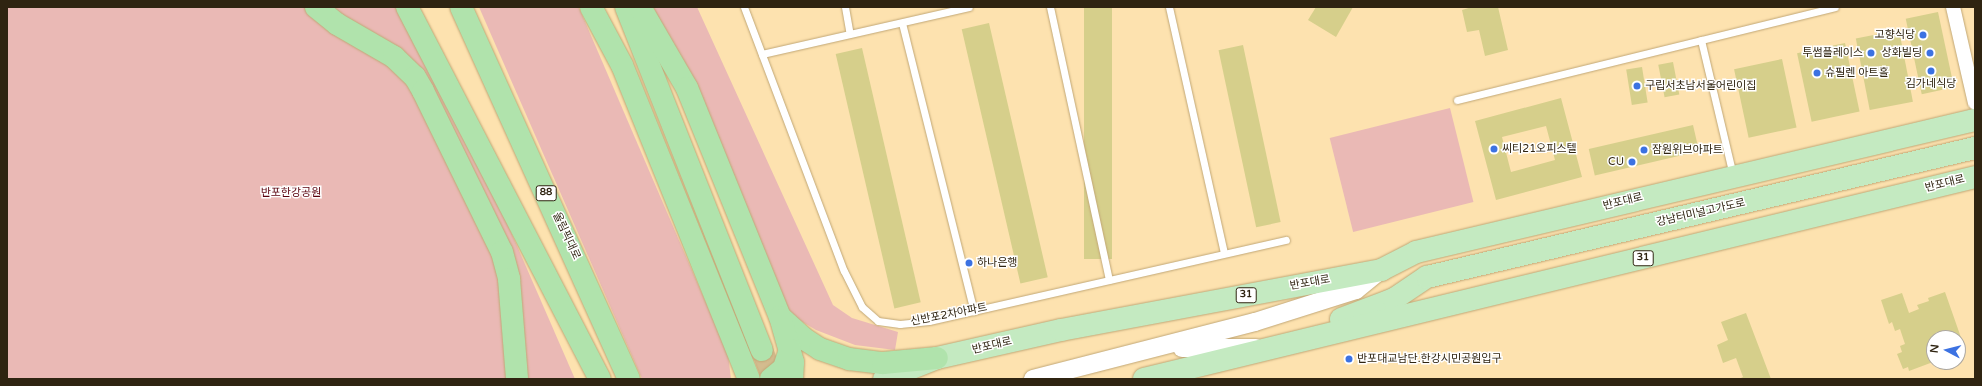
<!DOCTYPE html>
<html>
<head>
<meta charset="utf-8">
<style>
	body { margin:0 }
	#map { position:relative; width:1982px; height:386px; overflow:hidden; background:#fde2af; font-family:"Varela Round","Noto Sans KR",sans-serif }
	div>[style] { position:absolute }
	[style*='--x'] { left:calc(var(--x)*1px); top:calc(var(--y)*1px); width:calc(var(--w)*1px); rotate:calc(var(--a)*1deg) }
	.green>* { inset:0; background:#eab9b5; transform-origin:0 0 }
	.building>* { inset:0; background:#d6cf8b; transform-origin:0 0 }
	.trunk-tunnel>* { height:22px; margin-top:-11px; transform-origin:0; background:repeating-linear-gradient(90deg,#d4bc8f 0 22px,transparent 0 33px) }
	.roads { filter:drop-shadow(0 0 1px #c1a776) drop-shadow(0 0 1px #c1a776) }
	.service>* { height:7px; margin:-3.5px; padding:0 3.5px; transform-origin:3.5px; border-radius:3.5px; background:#fff }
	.minor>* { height:14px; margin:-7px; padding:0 7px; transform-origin:7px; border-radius:7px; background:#fff }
	.tertiary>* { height:18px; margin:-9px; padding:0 9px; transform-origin:9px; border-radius:9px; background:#fff }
	.primary>* { height:22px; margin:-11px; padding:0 11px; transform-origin:11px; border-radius:11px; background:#c4eac1 }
	.trunk>* { height:22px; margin:-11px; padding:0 11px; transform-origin:11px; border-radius:11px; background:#b0e3ac }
	.dots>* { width:11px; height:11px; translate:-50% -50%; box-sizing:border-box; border:2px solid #fff; border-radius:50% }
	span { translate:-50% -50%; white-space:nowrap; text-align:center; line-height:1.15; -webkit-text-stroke:3px #fff; paint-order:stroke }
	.shield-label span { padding:1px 3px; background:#fff; border:1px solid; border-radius:3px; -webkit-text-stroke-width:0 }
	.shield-label { font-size:10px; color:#2f2411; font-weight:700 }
	.poi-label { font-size:11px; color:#2f2411 }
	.right { translate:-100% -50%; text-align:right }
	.left { translate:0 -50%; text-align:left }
	.street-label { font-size:11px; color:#2f2411 }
	.park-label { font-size:11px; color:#59000c }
	.frame { position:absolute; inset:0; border:8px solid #2f2411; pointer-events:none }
	.north { position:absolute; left:1926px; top:330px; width:40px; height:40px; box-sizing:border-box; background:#fff; border:1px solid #aca7a0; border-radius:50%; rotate:277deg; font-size:11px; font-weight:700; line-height:16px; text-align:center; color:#2f2411 }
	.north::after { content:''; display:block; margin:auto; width:14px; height:18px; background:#3c72e2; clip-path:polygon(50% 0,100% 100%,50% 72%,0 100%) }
</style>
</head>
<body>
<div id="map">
	<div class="green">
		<i style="clip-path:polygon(7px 7px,413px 7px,575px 379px,7px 379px)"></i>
		<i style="clip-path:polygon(479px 7px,578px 7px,580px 10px,728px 354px,731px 379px,642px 379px)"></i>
		<i style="clip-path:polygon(653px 7px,697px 7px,833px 305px,852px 318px,898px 332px,895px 350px,855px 345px,816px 330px,786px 312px,672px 44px)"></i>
		<i style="left:1450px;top:108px;width:97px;height:124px;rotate:76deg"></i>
	</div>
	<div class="building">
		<i style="left:1084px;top:7px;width:28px;height:252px"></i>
		<i style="clip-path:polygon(1316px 7px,1353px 7px,1336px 37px,1308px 20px)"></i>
		<i style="clip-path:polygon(1472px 7px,1498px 7px,1508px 50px,1485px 56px,1479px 30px,1467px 32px,1462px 10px)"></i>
		<i style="left:1938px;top:12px;width:77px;height:33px;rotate:78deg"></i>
		<i style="left:989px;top:23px;width:261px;height:28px;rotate:77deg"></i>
		<i style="left:1899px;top:30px;width:73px;height:44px;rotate:79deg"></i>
		<i style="left:1845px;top:43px;width:70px;height:49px;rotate:78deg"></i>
		<i style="left:1243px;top:45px;width:181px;height:25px;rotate:78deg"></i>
		<i style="left:862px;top:48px;width:261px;height:27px;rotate:77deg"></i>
		<i style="left:1782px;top:59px;width:70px;height:49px;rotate:78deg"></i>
		<i style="left:1673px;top:62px;width:33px;height:15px;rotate:79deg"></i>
		<i style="left:1642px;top:67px;width:36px;height:16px;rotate:81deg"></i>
		<i style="clip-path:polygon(evenodd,1561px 98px,1582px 177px,1496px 200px,1475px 121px,1561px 98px,1546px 126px,1555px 160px,1511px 172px,1502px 137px,1546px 126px)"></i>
		<i style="left:1693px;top:125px;width:27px;height:107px;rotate:77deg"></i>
		<i style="clip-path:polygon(1945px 292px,1965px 349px,1958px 352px,1958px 338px,1934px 338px,1933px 362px,1909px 371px,1908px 367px,1903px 369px,1897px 354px,1902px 352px,1900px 346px,1905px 344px,1900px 329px,1895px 331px,1892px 322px,1889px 324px,1881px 300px,1902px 293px,1909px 313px,1919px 309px,1917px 305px,1929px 301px,1928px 298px)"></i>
		<i style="clip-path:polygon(1746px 313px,1771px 379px,1739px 379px,1743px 377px,1736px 358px,1723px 363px,1717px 345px,1728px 340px,1721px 322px)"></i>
	</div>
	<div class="trunk-tunnel">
		<i style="--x:762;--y:350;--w:31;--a:69"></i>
	</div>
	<div class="roads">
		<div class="service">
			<i style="--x:744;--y:7;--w:282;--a:69.3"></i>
			<i style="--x:844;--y:271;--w:40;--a:63.4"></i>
			<i style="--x:862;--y:307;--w:21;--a:41"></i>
			<i style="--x:878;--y:321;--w:22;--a:8"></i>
			<i style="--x:900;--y:324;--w:29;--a:-6"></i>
			<i style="--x:929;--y:321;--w:366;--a:-12.8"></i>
			<i style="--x:845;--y:7;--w:27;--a:80"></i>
			<i style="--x:1050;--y:7;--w:279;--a:77.8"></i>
			<i style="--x:1169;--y:7;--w:252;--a:77.4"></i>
			<i style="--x:902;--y:23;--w:297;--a:76"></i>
			<i style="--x:1701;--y:40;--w:139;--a:76.7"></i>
			<i style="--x:762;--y:54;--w:212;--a:-12.8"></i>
			<i style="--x:1457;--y:100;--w:389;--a:-13.8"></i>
		</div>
		<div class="minor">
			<i style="--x:1953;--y:7;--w:98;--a:77.1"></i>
		</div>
		<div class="tertiary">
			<i style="--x:1182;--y:348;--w:74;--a:0"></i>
			<i style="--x:1033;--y:379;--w:229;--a:-14.4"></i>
			<i style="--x:1255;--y:322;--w:106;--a:-17.6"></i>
			<i style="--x:1356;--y:290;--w:32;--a:-39"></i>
		</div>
		<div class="primary">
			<i style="--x:1341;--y:319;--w:57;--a:-20.7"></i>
			<i style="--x:1394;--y:299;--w:40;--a:-34"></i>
			<i style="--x:1427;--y:277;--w:563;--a:-13.25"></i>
			<i style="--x:884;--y:379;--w:57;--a:-21.6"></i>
			<i style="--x:937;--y:358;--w:127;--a:-12.7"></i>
			<i style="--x:1061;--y:330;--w:326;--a:-10.6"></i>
			<i style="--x:1381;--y:270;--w:39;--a:-27"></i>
			<i style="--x:1416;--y:252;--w:574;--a:-13.29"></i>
			<i style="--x:1144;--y:379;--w:855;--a:-13.66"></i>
		</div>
		<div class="trunk">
			<i style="--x:316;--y:7;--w:27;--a:39"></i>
			<i style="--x:337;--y:24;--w:66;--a:30.1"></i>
			<i style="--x:394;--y:57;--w:29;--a:44"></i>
			<i style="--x:415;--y:77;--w:16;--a:60"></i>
			<i style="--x:423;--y:91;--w:179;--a:63.9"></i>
			<i style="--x:502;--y:252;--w:28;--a:75"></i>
			<i style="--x:509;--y:279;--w:100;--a:85.4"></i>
			<i style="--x:407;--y:7;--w:419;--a:62.6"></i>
			<i style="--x:461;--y:7;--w:408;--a:65.7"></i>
			<i style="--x:591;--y:7;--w:66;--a:61.9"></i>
			<i style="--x:622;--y:65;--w:339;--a:68"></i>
			<i style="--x:626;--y:7;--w:369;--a:68.4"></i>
			<i style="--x:640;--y:7;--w:94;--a:59.9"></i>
			<i style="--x:687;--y:88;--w:247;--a:67.9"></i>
			<i style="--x:780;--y:317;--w:31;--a:42"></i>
			<i style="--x:803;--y:338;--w:20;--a:33"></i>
			<i style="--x:820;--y:349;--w:31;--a:19"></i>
			<i style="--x:849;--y:359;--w:34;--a:7"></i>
			<i style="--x:883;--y:363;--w:54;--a:-5.3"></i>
			<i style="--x:781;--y:320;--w:44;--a:74.1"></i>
			<i style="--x:793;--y:362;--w:17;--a:93"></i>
			<i style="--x:771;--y:379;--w:17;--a:-40"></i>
			<i style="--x:784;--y:368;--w:19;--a:-72"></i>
		</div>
	</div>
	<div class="dots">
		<i style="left:1923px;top:35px;background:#3c72e2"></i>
		<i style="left:1871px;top:53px;background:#3c72e2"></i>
		<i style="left:1930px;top:53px;background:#3c72e2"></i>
		<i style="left:1931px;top:71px;background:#3c72e2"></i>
		<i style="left:1817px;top:73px;background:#3c72e2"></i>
		<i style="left:1637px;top:86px;background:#3c72e2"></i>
		<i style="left:1494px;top:149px;background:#3c72e2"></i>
		<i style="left:1644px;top:150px;background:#3c72e2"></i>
		<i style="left:1632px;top:162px;background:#3c72e2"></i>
		<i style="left:969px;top:263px;background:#3c72e2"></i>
		<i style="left:1349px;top:359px;background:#3c72e2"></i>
	</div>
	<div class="shield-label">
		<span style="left:546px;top:193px">88</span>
		<span style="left:1643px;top:258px">31</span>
		<span style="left:1246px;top:295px">31</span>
	</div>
	<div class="poi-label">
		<span class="right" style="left:1915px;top:35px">고향식당</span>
		<span class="right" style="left:1863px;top:53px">투썸플레이스</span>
		<span class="right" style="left:1922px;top:53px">상화빌딩</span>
		<span class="left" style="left:1825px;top:73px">슈필렌 아트홀</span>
		<span style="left:1931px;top:84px">김가네식당</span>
		<span class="left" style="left:1645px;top:86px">구립서초남서울어린이집</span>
		<span class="left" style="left:1502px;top:149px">씨티21오피스텔</span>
		<span class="left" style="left:1652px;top:150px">잠원위브아파트</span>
		<span class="right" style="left:1624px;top:162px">CU</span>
		<span class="left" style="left:977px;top:263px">하나은행</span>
		<span class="left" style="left:1357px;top:359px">반포대교남단.한강시민공원입구</span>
	</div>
	<div class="street-label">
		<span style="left:1945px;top:184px;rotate:-14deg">반포대로</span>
		<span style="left:1623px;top:202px;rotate:-14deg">반포대로</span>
		<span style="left:1701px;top:213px;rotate:-13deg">강남터미널고가도로</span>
		<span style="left:566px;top:236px;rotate:65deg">올림픽대로</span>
		<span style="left:1310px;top:283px;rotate:-10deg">반포대로</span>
		<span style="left:949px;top:315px;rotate:-11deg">신반포2차아파트</span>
		<span style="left:992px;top:346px;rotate:-13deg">반포대로</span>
	</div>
	<div class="park-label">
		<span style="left:291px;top:193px">반포한강공원</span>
	</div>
	<div class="frame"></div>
	<div class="north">N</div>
</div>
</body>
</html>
